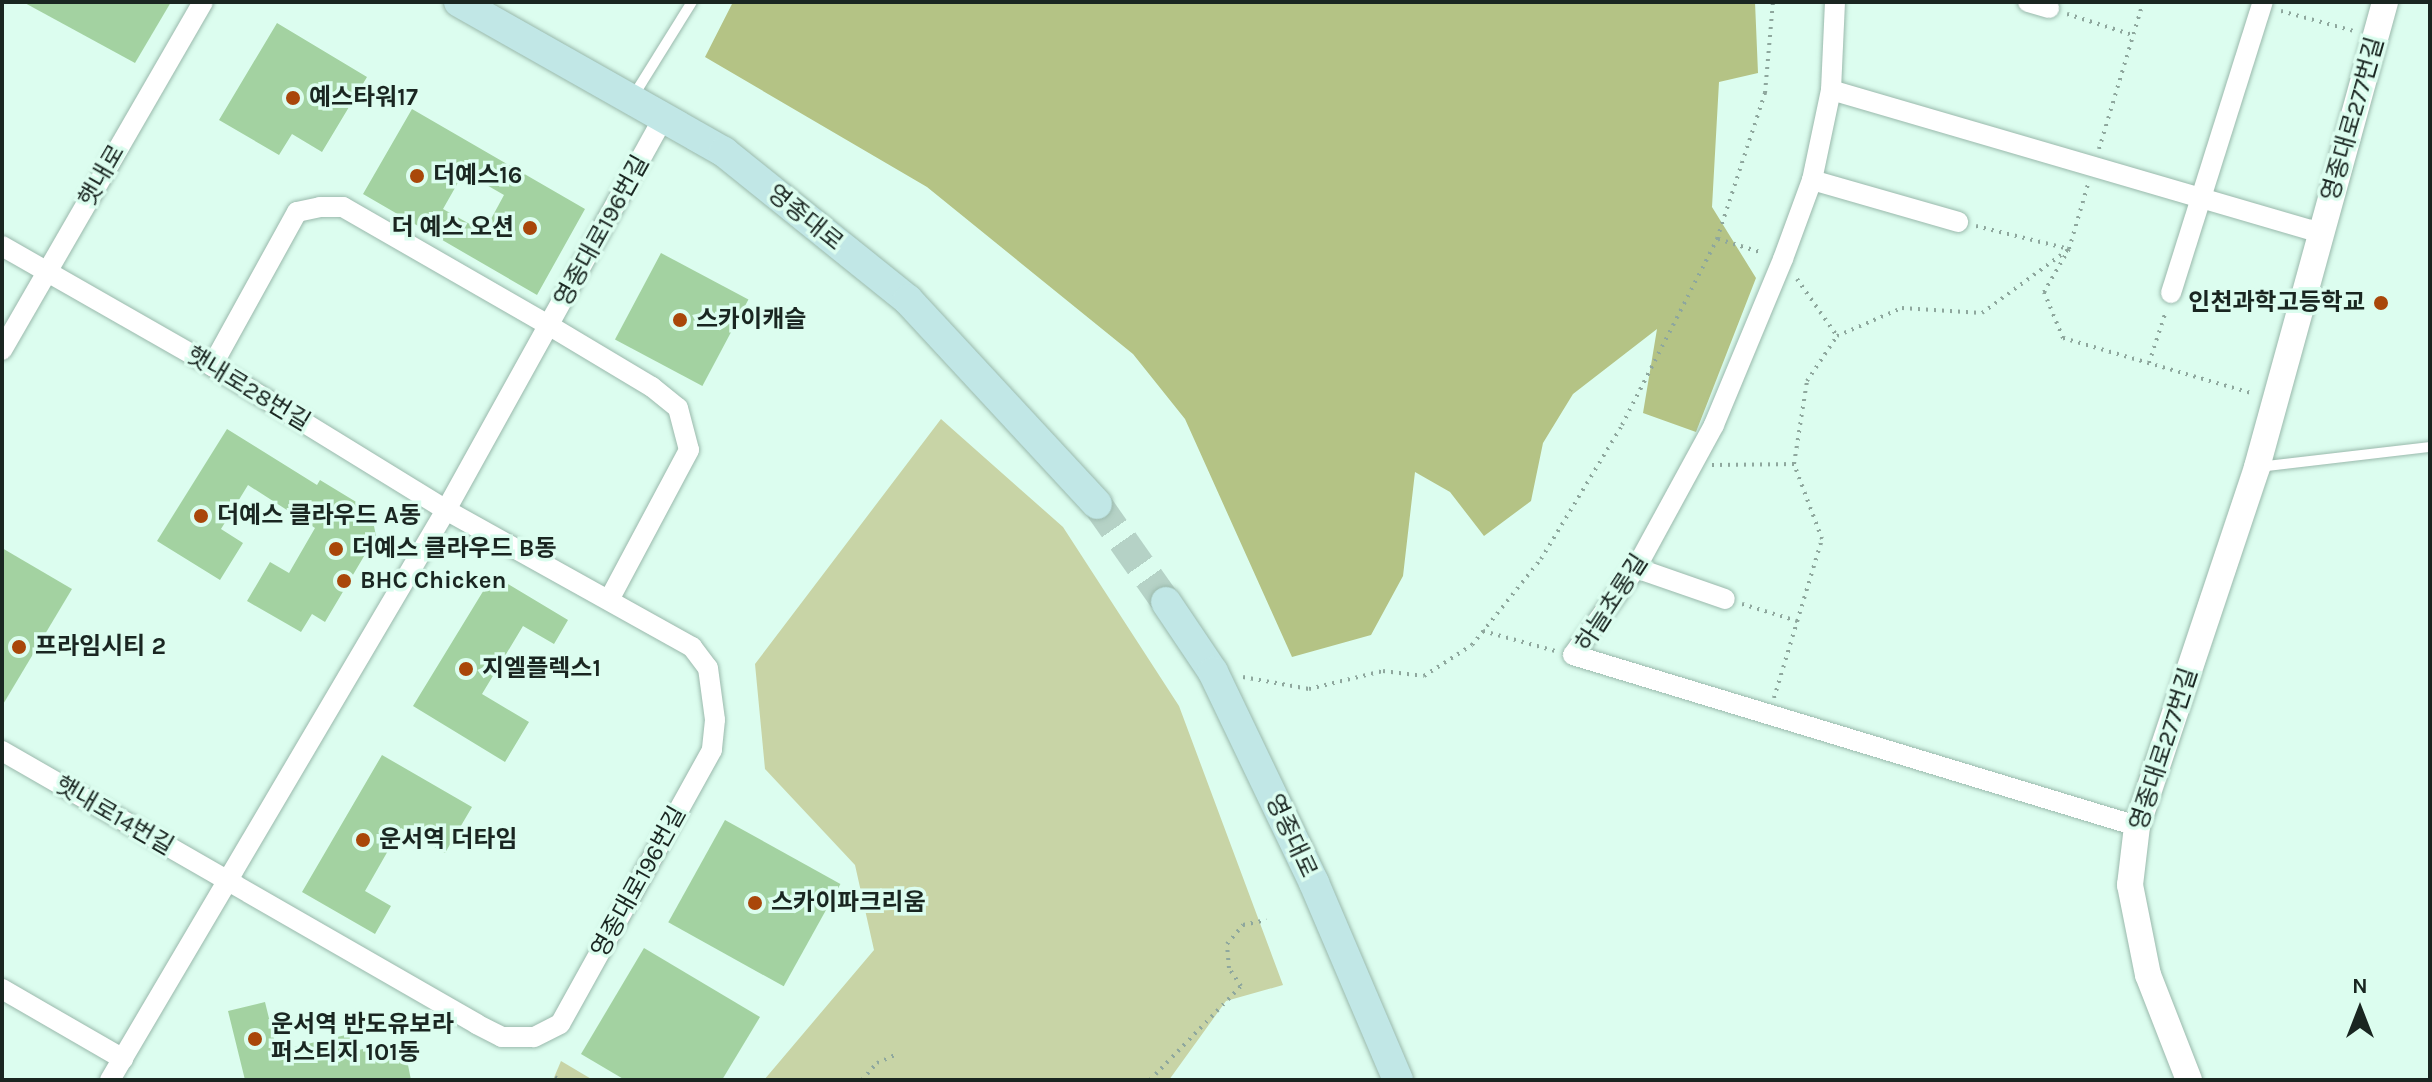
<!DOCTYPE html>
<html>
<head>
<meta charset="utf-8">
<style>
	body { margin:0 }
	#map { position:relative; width:2432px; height:1082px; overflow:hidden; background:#dcfdef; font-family:Karla,"Noto Sans KR",sans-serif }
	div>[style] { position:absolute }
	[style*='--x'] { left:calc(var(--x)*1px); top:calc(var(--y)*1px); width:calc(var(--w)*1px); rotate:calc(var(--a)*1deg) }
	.green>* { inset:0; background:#c8d4a6 }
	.forest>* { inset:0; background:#b4c385 }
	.building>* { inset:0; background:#a3d2a1; transform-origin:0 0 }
	.secondary-tunnel>* { height:30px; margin-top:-15px; transform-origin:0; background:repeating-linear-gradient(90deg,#b5d2c6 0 30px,transparent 0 45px) }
	.path>* { height:4px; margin-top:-2px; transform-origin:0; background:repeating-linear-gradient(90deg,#8ea79d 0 2px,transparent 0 8px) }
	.roads { filter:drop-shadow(0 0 2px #9ab9ac) drop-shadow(0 0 2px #9ab9ac) }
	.service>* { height:10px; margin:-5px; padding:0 5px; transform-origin:5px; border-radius:5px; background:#fff }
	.minor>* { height:20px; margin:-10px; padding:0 10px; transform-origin:10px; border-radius:10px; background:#fff }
	.tertiary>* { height:26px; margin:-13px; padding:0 13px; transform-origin:13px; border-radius:13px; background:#fff }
	.secondary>* { height:30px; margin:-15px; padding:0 15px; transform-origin:15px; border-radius:15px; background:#c1e7e6 }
	.dots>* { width:22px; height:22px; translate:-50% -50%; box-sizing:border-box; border:4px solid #dcfdef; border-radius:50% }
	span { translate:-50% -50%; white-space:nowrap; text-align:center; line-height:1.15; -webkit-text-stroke:7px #dcfdef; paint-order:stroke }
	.poi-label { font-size:24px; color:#1a2621; font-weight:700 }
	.left { translate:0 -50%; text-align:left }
	.right { translate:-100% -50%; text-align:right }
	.street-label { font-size:24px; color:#1a2621 }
	.frame { position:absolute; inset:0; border:4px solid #1a2621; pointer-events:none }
	.north { position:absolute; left:2320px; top:970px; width:80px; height:80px; -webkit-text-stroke:6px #dcfdef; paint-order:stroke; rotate:0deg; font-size:22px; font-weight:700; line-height:32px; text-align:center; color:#1a2621 }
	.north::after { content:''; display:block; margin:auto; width:28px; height:36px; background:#1a2621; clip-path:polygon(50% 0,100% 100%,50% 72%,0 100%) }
</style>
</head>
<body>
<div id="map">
	<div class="green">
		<i style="clip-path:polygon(941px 419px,1063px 527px,1179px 706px,1283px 985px,1226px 1001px,1169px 1080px,764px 1080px,874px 950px,855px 865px,765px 769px,755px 664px)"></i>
		<i style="clip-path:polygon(561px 1061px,593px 1080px,553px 1080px)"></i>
	</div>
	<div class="forest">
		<i style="clip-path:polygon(733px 2px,1755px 2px,1758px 73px,1719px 82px,1712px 207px,1756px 278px,1696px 432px,1643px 413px,1657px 329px,1573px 394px,1543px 443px,1531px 501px,1484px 536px,1450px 492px,1415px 472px,1403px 576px,1371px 635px,1292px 657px,1185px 419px,1133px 354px,927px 187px,705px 57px)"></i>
	</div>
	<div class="building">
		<i style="clip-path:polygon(23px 2px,171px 2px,135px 63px)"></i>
		<i style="clip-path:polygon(277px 23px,367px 77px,322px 152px,292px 134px,279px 155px,219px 120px)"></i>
		<i style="clip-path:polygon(evenodd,412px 109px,585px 209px,537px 295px,363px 194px,412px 109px,464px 172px,504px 195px,484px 232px,443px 209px,464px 172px)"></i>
		<i style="left:661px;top:253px;width:99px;height:98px;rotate:28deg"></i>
		<i style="clip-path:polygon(227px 429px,317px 485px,320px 480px,371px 511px,376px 536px,325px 622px,312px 614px,301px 632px,247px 601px,270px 562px,289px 573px,315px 528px,248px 485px,221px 529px,243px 543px,220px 580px,157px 541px)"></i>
		<i style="clip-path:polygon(2px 548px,72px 589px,2px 706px)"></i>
		<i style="clip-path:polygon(493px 575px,568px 620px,554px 644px,523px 626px,482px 694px,529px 722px,505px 762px,413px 706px)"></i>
		<i style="clip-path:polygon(382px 755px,472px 807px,445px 853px,401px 828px,365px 891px,391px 906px,375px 934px,302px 892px)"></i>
		<i style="left:725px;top:820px;width:132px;height:117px;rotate:29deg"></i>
		<i style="clip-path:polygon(644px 948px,760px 1017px,722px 1080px,625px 1080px,581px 1054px)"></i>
		<i style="clip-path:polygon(265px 1002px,277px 1051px,350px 1034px,354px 1051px,403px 1040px,411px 1080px,245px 1080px,228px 1011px)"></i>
	</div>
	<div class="secondary-tunnel">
		<i style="--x:1097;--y:504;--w:120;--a:54.9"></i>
	</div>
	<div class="path">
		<i style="--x:2281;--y:11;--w:76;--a:15.3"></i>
		<i style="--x:2067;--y:14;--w:69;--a:17.7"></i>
		<i style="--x:2099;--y:149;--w:153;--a:-73.3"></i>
		<i style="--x:1976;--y:226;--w:96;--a:13.9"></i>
		<i style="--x:2069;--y:249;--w:50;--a:120.2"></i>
		<i style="--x:2044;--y:292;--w:50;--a:67.6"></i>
		<i style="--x:2063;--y:338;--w:199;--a:16.3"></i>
		<i style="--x:1718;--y:239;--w:47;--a:17.3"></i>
		<i style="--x:1797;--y:279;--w:70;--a:54.9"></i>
		<i style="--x:2149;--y:363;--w:55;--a:-71.9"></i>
		<i style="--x:1712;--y:465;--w:82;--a:-0.7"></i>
		<i style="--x:1742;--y:604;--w:58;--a:17.2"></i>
		<i style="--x:1483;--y:631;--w:75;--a:15.5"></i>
		<i style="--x:1243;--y:677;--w:67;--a:10.3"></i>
		<i style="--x:1309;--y:689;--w:76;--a:-13.7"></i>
		<i style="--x:1383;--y:671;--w:41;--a:7"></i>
		<i style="--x:1424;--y:676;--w:57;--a:-32.9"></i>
		<i style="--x:1472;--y:645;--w:110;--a:-51.3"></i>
		<i style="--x:1541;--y:559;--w:157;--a:-58.8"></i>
		<i style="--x:1622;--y:425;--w:209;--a:-62.9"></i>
		<i style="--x:1717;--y:239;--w:154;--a:-71.8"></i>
		<i style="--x:1765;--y:93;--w:91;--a:-85"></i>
		<i style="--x:1774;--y:698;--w:166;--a:-73.2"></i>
		<i style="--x:1822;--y:539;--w:80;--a:-110.5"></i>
		<i style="--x:1794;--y:464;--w:84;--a:-81.1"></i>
		<i style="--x:1807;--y:381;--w:54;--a:-56.3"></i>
		<i style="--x:1837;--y:336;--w:71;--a:-23.3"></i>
		<i style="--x:1902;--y:308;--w:80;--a:3.6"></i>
		<i style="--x:1982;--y:313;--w:108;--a:-36.3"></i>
		<i style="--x:2069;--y:249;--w:68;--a:-73.7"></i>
		<i style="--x:555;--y:1077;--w:5;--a:37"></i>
		<i style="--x:862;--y:1080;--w:23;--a:-49"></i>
		<i style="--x:877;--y:1063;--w:22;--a:-24"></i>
		<i style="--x:1150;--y:1080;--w:131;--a:-45.9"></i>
		<i style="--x:1241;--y:986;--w:22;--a:-124"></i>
		<i style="--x:1229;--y:968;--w:24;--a:-95"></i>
		<i style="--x:1227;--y:944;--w:25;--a:-50"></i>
		<i style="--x:1243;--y:925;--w:24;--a:-12"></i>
	</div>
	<div class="roads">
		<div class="service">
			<i style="--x:634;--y:95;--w:110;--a:-58.1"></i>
			<i style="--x:2259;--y:467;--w:172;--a:-6.7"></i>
		</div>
		<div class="minor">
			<i style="--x:1835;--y:2;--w:88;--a:92.6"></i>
			<i style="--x:1831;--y:90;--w:92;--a:101.9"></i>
			<i style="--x:1812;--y:180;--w:84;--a:110.2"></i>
			<i style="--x:1783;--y:259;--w:180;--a:112.6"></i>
			<i style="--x:1714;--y:425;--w:163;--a:118.6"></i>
			<i style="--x:1636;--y:568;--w:107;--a:125.9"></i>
			<i style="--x:1573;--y:655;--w:589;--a:16.87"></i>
			<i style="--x:2028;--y:2;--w:22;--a:16"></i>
			<i style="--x:1831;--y:90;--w:510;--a:16.27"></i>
			<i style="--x:1812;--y:180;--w:152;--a:16"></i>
			<i style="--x:2;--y:246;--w:242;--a:29.7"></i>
			<i style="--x:212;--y:366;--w:275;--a:31.6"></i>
			<i style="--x:446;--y:510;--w:282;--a:29.1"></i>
			<i style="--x:692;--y:647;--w:26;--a:53"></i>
			<i style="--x:708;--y:668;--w:52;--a:82.3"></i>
			<i style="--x:715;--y:720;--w:30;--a:96"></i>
			<i style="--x:712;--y:750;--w:313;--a:119"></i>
			<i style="--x:560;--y:1024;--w:29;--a:153"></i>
			<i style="--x:534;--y:1037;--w:32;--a:180"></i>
			<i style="--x:502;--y:1037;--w:28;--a:-153"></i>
			<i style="--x:477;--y:1024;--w:548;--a:-150.11"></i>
			<i style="--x:2171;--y:293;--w:305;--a:-72.5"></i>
			<i style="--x:2;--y:350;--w:402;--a:-60"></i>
			<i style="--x:212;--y:366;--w:176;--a:-61.1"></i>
			<i style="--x:297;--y:212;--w:24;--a:-12"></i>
			<i style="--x:320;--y:207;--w:23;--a:0"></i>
			<i style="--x:343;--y:207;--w:239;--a:29.9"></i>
			<i style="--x:550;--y:326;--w:119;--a:30.9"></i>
			<i style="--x:652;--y:387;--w:33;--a:39"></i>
			<i style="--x:678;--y:408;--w:43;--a:75.3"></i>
			<i style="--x:689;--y:450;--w:168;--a:118.1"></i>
			<i style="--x:1636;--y:568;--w:94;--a:19.2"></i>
			<i style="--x:2;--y:989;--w:140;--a:30"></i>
			<i style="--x:110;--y:1080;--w:662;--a:-59.48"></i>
			<i style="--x:446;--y:510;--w:446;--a:-61"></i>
		</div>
		<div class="tertiary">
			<i style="--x:2189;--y:1080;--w:113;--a:-111.3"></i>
			<i style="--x:2148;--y:975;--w:92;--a:-101.3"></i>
			<i style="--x:2130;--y:885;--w:59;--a:-83.2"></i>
			<i style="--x:2137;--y:826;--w:379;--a:-71.5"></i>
			<i style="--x:2257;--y:467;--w:482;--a:-74.6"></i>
		</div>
		<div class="secondary">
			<i style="--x:459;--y:2;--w:305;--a:29.5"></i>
			<i style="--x:724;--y:152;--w:236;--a:38.8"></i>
			<i style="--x:908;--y:300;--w:278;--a:47.2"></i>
			<i style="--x:1166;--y:602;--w:84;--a:56.1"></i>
			<i style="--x:1213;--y:672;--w:234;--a:64.4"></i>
			<i style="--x:1314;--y:883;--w:214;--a:66.9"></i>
		</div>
	</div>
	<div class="dots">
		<i style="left:293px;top:98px;background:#a9470a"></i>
		<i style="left:417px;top:176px;background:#a9470a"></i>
		<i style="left:530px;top:228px;background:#a9470a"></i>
		<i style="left:2381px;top:303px;background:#a9470a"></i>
		<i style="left:680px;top:320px;background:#a9470a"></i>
		<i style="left:201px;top:516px;background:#a9470a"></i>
		<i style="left:336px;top:549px;background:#a9470a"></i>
		<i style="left:344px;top:581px;background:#a9470a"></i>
		<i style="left:19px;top:647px;background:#a9470a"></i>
		<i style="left:466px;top:669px;background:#a9470a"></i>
		<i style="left:363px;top:840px;background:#a9470a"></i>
		<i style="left:755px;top:903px;background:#a9470a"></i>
		<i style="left:255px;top:1039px;background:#a9470a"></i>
	</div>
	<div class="poi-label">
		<span class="left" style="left:309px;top:98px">예스타워17</span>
		<span class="left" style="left:433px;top:176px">더예스16</span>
		<span class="right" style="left:514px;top:228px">더 예스 오션</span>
		<span class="right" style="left:2365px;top:303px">인천과학고등학교</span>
		<span class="left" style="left:696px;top:320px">스카이캐슬</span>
		<span class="left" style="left:217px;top:516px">더예스 클라우드 A동</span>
		<span class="left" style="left:352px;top:549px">더예스 클라우드 B동</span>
		<span class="left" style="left:360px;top:581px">BHC Chicken</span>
		<span class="left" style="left:35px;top:647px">프라임시티 2</span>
		<span class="left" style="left:482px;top:669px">지엘플렉스1</span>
		<span class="left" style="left:379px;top:840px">운서역 더타임</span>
		<span class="left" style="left:771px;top:903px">스카이파크리움</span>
		<span class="left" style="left:271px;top:1039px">운서역 반도유보라<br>퍼스티지 101동</span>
	</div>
	<div class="street-label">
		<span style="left:2353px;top:119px;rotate:-74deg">영종대로277번길</span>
		<span style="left:102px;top:176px;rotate:-60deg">햇내로</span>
		<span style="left:805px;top:218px;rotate:39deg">영종대로</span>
		<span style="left:602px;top:231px;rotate:-61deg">영종대로196번길</span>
		<span style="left:248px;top:389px;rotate:31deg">햇내로28번길</span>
		<span style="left:1612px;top:603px;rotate:-57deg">하늘초롱길</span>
		<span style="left:2164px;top:749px;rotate:-72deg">영종대로277번길</span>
		<span style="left:114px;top:816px;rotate:30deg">햇내로14번길</span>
		<span style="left:1291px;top:836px;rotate:65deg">영종대로</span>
		<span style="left:639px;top:882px;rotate:-61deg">영종대로196번길</span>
	</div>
	<div class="frame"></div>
	<div class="north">N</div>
</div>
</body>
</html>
